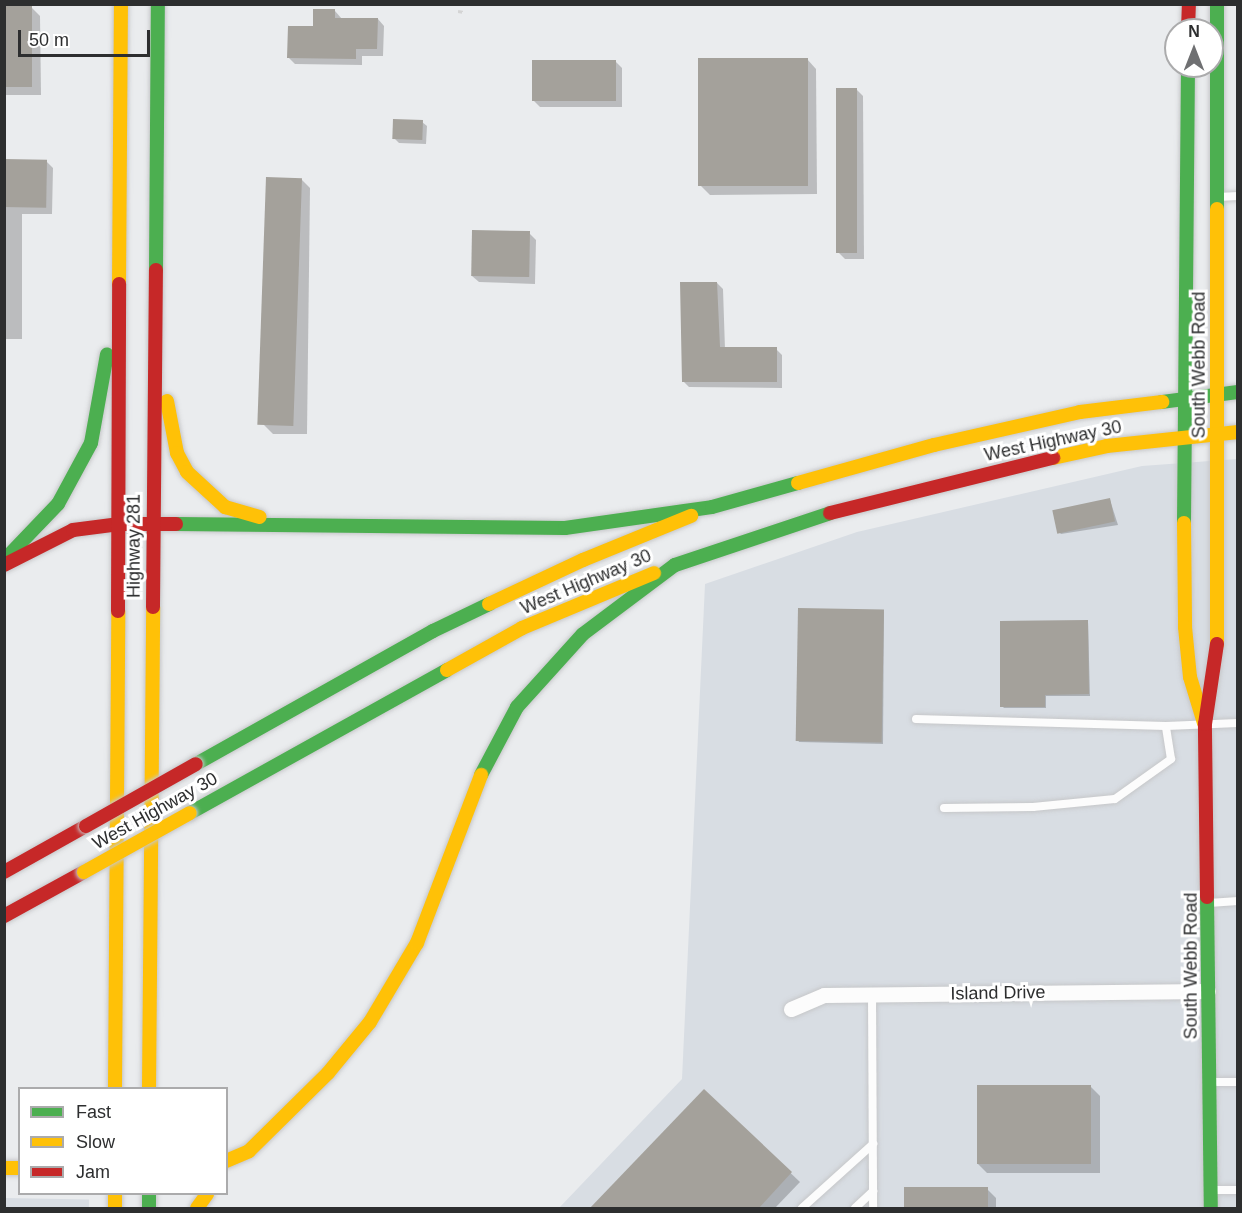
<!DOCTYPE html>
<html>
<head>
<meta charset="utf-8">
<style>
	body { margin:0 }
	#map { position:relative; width:1242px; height:1213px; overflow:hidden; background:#eaecee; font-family:Arial,sans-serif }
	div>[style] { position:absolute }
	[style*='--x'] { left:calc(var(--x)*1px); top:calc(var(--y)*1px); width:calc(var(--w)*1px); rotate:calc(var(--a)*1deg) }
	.built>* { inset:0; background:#d8dde3; transform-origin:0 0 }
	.shadow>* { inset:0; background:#0003 }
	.building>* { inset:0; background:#a4a19b; transform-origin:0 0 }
	.path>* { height:3px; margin-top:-1.5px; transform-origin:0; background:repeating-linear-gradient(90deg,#d4d4d4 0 4.5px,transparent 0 9px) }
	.roads { filter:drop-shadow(0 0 2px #c6c7c9) drop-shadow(0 0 2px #c6c7c9) }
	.lane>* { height:8px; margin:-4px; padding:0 4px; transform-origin:4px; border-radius:4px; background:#fcfcfc }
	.street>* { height:15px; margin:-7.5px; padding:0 7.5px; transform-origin:7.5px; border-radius:7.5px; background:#fcfcfc }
	.fast>* { height:14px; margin:-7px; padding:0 7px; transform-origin:7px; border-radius:7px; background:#4caf50 }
	.slow>* { height:14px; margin:-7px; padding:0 7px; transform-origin:7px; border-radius:7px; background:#ffc107 }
	.jam>* { height:14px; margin:-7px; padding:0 7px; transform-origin:7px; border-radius:7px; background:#c62828 }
	.bridges { filter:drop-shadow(0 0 2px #c6c7c9) drop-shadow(0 0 2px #c6c7c9) }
	.slow-bridge>* { height:14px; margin:-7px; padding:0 7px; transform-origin:7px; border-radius:7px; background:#ffc107 }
	.jam-bridge>* { height:14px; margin:-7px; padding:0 7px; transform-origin:7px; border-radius:7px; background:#c62828 }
	span { translate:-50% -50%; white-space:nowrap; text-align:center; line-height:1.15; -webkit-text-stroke:6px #fff; paint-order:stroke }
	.street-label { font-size:18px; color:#2d2e2f }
	.frame { position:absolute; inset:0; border:6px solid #2d2e2f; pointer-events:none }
	.legend { position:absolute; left:18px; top:1087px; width:210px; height:108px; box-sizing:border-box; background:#fff; border:2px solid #ababac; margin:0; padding:8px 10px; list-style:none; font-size:18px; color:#2d2e2f }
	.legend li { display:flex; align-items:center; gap:12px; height:30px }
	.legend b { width:30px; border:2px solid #ababac }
	.north { position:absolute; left:1164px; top:18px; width:60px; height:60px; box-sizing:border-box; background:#fff; border:2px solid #ababac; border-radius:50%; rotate:0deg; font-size:16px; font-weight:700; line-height:24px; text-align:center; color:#2d2e2f }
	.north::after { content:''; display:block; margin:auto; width:21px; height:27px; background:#6f7072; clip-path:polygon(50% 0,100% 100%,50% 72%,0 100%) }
	.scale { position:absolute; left:18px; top:30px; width:132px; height:27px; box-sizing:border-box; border:3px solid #2d2e2f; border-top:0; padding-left:8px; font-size:18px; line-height:21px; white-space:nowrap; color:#2d2e2f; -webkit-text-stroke:4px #fff; paint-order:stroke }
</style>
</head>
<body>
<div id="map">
	<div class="built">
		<i style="clip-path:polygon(1237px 459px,1237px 1208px,559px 1208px,682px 1079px,705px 584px,857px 532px,1142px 466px)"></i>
		<i style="left:5px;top:1198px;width:84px;height:10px;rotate:1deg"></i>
	</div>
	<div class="shadow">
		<i style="clip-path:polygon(4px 7px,31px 7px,40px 16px,41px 95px,4px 95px)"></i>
		<i style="clip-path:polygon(335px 11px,342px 19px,378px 19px,384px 26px,383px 56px,362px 56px,362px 65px,295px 64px,288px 57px)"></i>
		<i style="clip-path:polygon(807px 59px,816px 69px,817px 194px,710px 195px,701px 186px)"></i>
		<i style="clip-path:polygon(615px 61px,622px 68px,622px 107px,540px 107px,533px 100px)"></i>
		<i style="clip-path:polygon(856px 89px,863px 96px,864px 259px,845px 259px,838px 252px)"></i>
		<i style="clip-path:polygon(422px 122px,427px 126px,426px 144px,399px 143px,395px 139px)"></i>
		<i style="clip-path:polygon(4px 161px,46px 161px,53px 168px,52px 214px,22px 214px,22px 339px,4px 339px)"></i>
		<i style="clip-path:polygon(301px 179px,310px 188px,307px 434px,273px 434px,264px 425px)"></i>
		<i style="clip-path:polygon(529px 233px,536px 240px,535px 284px,479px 282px,472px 276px)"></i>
		<i style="clip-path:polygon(717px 283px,723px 289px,725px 349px,776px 349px,782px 355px,782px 388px,689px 387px,683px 381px)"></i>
		<i style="clip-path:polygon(1110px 500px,1118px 525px,1061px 534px,1057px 530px)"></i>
		<i style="clip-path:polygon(884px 611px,883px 744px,799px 742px,798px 740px)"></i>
		<i style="clip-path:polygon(1088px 622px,1090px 696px,1046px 696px,1046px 708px,1003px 708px)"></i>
		<i style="clip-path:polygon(1091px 1087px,1100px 1096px,1100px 1173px,987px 1173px,978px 1164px)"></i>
		<i style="clip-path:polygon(704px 1091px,800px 1182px,775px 1208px,591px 1208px)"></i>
		<i style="clip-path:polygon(987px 1189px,996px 1198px,996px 1208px,906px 1208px)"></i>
	</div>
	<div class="building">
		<i style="left:4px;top:6px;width:28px;height:81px"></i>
		<i style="clip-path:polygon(313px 9px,335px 9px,335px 18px,378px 18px,377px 49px,356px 49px,356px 59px,287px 58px,288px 26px,313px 26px)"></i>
		<i style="left:808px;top:58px;width:128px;height:110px;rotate:90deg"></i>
		<i style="left:532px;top:60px;width:84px;height:41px"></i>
		<i style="left:836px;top:88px;width:21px;height:165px"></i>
		<i style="left:393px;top:119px;width:30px;height:20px;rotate:2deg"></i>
		<i style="left:4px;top:159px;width:43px;height:48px;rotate:1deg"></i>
		<i style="left:266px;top:177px;width:36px;height:248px;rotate:2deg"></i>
		<i style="left:472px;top:230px;width:58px;height:46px;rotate:1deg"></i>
		<i style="clip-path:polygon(680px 282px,717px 282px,720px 347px,777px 347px,777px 382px,682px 382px)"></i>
		<i style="left:1110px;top:498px;width:24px;height:59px;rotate:78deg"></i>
		<i style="left:798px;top:608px;width:86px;height:133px;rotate:1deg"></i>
		<i style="clip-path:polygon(1088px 620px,1089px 694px,1045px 695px,1045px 707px,1000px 707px,1000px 621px)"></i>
		<i style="left:977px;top:1085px;width:114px;height:79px"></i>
		<i style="clip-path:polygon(704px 1089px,792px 1172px,758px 1209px,589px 1209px)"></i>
		<i style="left:988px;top:1187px;width:22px;height:84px;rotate:90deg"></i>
	</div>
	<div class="path">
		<i style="--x:458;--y:11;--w:6;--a:9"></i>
	</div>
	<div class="roads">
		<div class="lane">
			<i style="--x:1218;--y:197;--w:20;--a:-3"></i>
			<i style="--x:916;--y:719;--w:250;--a:1.6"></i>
			<i style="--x:1166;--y:726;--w:72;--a:-2.4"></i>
			<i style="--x:944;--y:808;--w:89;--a:-0.6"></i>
			<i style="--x:1033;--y:807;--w:82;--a:-5.6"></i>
			<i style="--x:1115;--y:799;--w:69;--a:-35.5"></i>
			<i style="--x:1171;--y:759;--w:33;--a:-99"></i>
			<i style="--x:1209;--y:903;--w:29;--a:-4"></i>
			<i style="--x:872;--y:994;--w:214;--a:89.7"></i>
			<i style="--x:1211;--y:1082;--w:27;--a:0"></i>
			<i style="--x:1212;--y:1190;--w:26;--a:0"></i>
			<i style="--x:802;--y:1208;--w:96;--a:-42"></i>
			<i style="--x:855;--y:1208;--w:25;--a:-43"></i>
		</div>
		<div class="street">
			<i style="--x:791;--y:1009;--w:36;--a:-23"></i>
			<i style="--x:824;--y:995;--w:384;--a:-0.6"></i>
		</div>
		<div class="fast">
			<i style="--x:1217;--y:4;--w:205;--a:90"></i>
			<i style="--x:156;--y:270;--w:266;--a:-89.6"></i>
			<i style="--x:1162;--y:402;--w:77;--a:-7.5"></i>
			<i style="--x:1184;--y:523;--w:457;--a:-89.5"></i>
			<i style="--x:176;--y:524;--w:389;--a:0.6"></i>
			<i style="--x:565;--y:528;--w:148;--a:-8.1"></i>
			<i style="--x:712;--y:507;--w:89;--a:-15.6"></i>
			<i style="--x:10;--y:554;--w:69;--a:-46.2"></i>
			<i style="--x:58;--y:504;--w:69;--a:-61.6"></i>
			<i style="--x:91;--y:443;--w:90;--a:-79.8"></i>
			<i style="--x:196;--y:764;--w:272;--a:-29.3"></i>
			<i style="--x:433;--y:631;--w:62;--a:-25.7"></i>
			<i style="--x:481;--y:775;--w:77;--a:-62.1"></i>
			<i style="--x:517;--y:707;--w:98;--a:-47.9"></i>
			<i style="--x:583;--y:634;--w:115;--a:-36.9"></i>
			<i style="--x:675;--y:565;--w:163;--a:-18.5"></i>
			<i style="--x:190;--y:813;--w:294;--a:-29.1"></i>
			<i style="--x:1207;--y:897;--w:311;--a:89.3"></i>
			<i style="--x:149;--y:1194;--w:14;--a:90"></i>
		</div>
		<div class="slow">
			<i style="--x:1217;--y:209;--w:435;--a:90"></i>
			<i style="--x:119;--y:284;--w:280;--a:-89.6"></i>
			<i style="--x:167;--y:401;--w:53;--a:79.1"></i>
			<i style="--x:177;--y:453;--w:21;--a:62"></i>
			<i style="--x:187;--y:472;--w:52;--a:42.6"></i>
			<i style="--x:225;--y:507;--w:36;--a:16"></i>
			<i style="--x:1053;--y:458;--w:55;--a:-12.5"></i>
			<i style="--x:1107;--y:446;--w:132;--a:-6.1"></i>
			<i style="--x:798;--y:483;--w:141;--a:-15.6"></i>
			<i style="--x:934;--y:445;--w:150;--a:-12.7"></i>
			<i style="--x:1080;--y:412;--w:83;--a:-7"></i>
			<i style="--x:1184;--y:523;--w:104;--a:89.4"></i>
			<i style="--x:1185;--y:627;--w:50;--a:84.3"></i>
			<i style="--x:1190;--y:677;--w:48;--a:73.1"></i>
			<i style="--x:489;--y:604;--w:104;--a:-25.1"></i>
			<i style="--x:583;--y:560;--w:117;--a:-22.2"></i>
			<i style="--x:447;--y:670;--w:86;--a:-29.2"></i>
			<i style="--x:522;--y:628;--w:143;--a:-22.6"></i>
			<i style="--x:115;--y:1088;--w:477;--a:-89.6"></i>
			<i style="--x:149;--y:1088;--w:481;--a:-89.5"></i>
			<i style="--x:226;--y:1161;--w:25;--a:-23"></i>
			<i style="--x:249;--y:1151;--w:111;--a:-44.6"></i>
			<i style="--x:328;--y:1073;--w:66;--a:-50.5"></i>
			<i style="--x:370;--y:1022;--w:92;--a:-59.3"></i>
			<i style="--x:417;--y:943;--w:180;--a:-69.1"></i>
			<i style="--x:4;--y:1168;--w:16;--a:0"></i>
			<i style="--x:115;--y:1194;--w:14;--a:90"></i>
			<i style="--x:197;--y:1208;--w:17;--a:-54"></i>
		</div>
		<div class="jam">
			<i style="--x:1188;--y:30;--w:26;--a:-88"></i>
			<i style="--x:830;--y:513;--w:230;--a:-13.9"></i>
			<i style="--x:4;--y:565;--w:77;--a:-26.9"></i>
			<i style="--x:73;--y:530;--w:47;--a:-7.3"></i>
			<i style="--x:120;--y:524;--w:56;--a:0"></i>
			<i style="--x:153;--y:607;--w:337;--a:-89.5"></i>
			<i style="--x:118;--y:611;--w:327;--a:-89.8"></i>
			<i style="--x:4;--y:872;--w:94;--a:-29.3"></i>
			<i style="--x:1207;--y:897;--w:173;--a:-90.7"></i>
			<i style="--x:1205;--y:724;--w:81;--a:-81.5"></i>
			<i style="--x:4;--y:916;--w:91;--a:-28.8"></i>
		</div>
	</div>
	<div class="bridges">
		<div class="slow-bridge">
			<i style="--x:84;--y:872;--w:121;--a:-29.1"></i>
		</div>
		<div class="jam-bridge">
			<i style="--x:86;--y:826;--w:126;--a:-29.4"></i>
		</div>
	</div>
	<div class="street-label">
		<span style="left:1199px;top:365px;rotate:-90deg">South Webb Road</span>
		<span style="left:1053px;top:441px;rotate:-12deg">West Highway 30</span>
		<span style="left:134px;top:546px;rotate:-90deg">Highway 281</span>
		<span style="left:586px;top:582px;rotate:-23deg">West Highway 30</span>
		<span style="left:155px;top:811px;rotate:-29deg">West Highway 30</span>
		<span style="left:1191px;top:966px;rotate:-90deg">South Webb Road</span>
		<span style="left:998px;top:993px;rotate:-1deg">Island Drive</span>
	</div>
	<div class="frame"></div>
	<ul class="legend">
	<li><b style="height:8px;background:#4caf50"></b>Fast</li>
	<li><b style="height:8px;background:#ffc107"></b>Slow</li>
	<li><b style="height:8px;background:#c62828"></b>Jam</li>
	</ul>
	<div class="north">N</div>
	<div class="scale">50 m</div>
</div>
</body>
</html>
